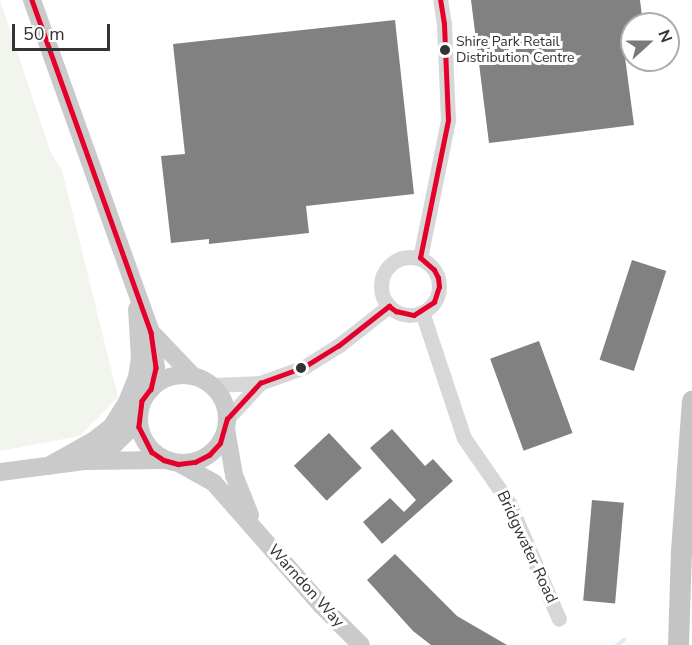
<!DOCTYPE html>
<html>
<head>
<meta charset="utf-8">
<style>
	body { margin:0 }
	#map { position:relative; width:692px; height:645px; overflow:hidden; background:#fff; font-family:"Nunito Sans",sans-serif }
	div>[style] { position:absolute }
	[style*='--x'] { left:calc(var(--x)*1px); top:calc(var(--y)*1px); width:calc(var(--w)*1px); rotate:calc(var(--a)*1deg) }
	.green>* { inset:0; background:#f1f5ed }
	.stream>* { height:4px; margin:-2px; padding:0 2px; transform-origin:2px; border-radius:2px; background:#ddebf3 }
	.building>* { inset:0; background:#818181; transform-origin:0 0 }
	.minor>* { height:15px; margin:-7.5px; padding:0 7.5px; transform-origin:7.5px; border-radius:7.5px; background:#d7d7d7 }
	.minor>.ring { margin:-7.5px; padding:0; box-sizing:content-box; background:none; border:15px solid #d7d7d7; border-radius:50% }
	.major>* { height:18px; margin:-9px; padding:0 9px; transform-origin:9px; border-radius:9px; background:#cacaca }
	.major>.ring { margin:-9px; padding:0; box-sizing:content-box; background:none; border:18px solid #cacaca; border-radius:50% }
	.highway>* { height:21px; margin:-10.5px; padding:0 10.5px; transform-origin:10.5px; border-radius:10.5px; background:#c4c4c4 }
	.bus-1>* { height:4.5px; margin:-2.25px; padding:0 2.25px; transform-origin:2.25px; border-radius:2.25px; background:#e4002b }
	.dots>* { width:16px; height:16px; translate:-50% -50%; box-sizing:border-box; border:3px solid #fff; border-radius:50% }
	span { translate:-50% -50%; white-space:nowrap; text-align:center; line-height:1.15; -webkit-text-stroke:6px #fff; paint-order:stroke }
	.bus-label { font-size:14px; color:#333 }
	.left { translate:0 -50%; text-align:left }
	.street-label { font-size:16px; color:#333 }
	.north { position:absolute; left:620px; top:12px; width:60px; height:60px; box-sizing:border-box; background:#fff; border:2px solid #adadad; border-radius:50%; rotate:69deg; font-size:16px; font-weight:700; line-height:24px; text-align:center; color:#333 }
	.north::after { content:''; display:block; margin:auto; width:21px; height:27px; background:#7a7a7a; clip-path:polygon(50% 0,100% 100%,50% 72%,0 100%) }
	.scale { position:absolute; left:12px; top:24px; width:98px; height:27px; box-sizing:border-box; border:3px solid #333; border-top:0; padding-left:8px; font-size:18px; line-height:21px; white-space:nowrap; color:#333; -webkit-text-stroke:4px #fff; paint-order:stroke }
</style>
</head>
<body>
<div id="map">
	<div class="green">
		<i style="clip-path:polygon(0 0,51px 153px,62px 170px,118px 397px,80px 436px,0 451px)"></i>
	</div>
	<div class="stream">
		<i style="--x:617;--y:645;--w:9;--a:-36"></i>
	</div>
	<div class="building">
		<i style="clip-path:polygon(471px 0,640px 0,643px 24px,632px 24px,632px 41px,623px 42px,634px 125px,489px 143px)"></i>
		<i style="clip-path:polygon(395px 20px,414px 194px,306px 206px,309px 233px,209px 244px,209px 239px,171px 243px,161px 156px,185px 154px,173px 44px)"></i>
		<i style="left:632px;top:260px;width:36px;height:105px;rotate:18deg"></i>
		<i style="left:539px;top:341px;width:98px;height:52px;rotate:70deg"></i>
		<i style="clip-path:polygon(392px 429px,425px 466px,433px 459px,453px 481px,382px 544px,363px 522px,390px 498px,404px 512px,416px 500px,370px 448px)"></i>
		<i style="left:329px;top:433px;width:48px;height:48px;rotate:47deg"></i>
		<i style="left:592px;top:500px;width:32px;height:101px;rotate:5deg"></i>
		<i style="clip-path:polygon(395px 554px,457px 616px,507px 645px,431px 645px,413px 631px,367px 580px)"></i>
	</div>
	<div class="minor">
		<i class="ring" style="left:381px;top:257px;width:43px;height:43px"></i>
		<i style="--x:420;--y:258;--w:141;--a:-78.5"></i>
		<i style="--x:448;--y:120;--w:96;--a:-92.4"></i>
		<i style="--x:444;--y:24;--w:24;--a:-99"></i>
		<i style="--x:422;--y:312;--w:133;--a:71.6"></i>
		<i style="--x:464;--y:438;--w:79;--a:55.3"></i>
		<i style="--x:509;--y:503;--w:126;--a:66.7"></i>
		<i style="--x:213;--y:385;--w:47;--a:-2.4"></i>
		<i style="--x:260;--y:383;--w:47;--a:-20"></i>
		<i style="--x:304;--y:367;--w:40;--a:-32"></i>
		<i style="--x:338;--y:346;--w:65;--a:-38.1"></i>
		<i style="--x:227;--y:419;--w:49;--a:-47.5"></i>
	</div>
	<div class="major">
		<i style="--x:32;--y:0;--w:353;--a:70.3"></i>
		<i style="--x:151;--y:332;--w:36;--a:82"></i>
		<i style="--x:156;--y:368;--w:22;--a:103"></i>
		<i style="--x:151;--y:332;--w:61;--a:46.3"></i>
		<i class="ring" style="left:139px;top:375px;width:70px;height:70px"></i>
		<i style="--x:226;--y:429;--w:47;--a:80.1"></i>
		<i style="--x:234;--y:475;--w:43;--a:68.2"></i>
		<i style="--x:88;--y:460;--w:30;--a:-30"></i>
		<i style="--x:114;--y:445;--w:18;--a:-45"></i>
		<i style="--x:127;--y:432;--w:22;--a:-58"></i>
		<i style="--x:180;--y:464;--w:39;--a:29"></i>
		<i style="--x:214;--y:483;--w:164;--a:48.7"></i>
		<i style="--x:322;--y:606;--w:55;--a:45"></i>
		<i style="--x:48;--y:466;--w:51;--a:-29.1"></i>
		<i style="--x:93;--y:441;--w:24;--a:-38"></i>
		<i style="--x:112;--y:426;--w:28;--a:-58"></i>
		<i style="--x:127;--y:402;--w:27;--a:-68"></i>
		<i style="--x:137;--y:377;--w:18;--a:-81"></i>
		<i style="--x:140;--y:359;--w:50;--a:-93.4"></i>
		<i style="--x:0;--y:472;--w:87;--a:-7.3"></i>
		<i style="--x:86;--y:461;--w:78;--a:-0.7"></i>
	</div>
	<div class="highway">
		<i style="--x:678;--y:645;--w:95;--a:-88.2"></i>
		<i style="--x:681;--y:550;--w:150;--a:-85.8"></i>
	</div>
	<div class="bus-1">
		<i style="--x:32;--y:0;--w:353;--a:70.3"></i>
		<i style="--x:151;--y:332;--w:36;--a:82"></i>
		<i style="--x:156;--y:368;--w:22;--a:103"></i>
		<i style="--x:151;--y:389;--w:15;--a:127"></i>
		<i style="--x:142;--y:401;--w:26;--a:97"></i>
		<i style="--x:139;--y:427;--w:28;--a:63"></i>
		<i style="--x:152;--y:452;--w:14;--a:34"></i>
		<i style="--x:164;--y:460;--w:15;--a:16"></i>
		<i style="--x:178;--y:464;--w:17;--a:-7"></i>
		<i style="--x:195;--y:462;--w:16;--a:-27"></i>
		<i style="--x:209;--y:455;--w:16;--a:-47"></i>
		<i style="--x:220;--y:443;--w:25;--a:-74"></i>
		<i style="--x:227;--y:419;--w:49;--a:-47.5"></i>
		<i style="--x:260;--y:383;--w:47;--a:-20"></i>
		<i style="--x:304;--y:367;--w:40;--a:-32"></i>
		<i style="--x:338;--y:346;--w:65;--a:-38.1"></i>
		<i style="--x:389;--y:306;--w:9;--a:36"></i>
		<i style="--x:396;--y:311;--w:18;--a:13"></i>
		<i style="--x:414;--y:315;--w:24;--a:-33"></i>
		<i style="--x:434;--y:302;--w:16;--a:-72"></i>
		<i style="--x:439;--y:287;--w:9;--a:-96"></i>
		<i style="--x:438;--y:278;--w:9;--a:-117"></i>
		<i style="--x:434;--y:270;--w:18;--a:-139"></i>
		<i style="--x:420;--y:258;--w:141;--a:-78.5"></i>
		<i style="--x:448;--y:120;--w:96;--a:-92.4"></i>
		<i style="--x:444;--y:24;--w:24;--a:-99"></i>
	</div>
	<div class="dots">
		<i style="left:445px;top:50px;background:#333"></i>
		<i style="left:301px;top:368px;background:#333"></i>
	</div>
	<div class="bus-label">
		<span class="left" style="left:456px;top:50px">Shire Park Retail<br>Distribution Centre</span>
	</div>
	<div class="street-label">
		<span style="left:527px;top:547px;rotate:65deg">Bridgwater Road</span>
		<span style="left:306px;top:586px;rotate:48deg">Warndon Way</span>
	</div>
	<div class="north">N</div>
	<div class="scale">50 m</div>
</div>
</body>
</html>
